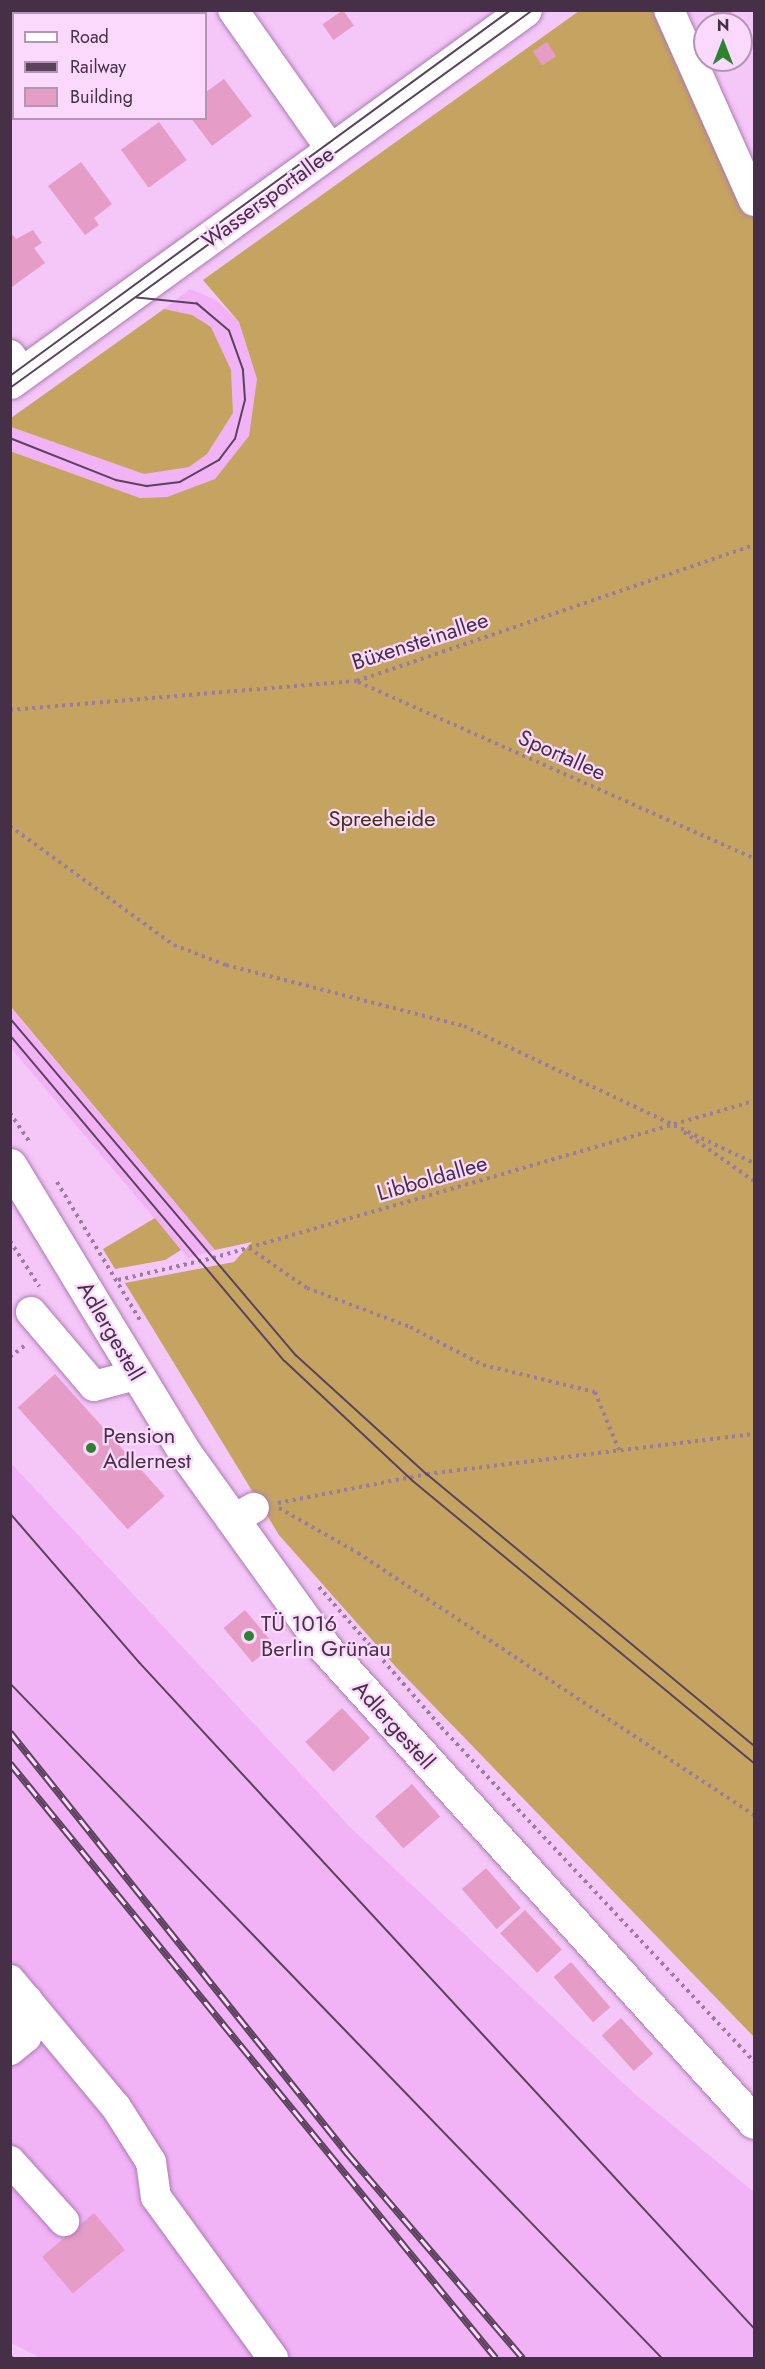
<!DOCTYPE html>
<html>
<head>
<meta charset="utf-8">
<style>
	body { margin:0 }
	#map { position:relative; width:765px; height:2369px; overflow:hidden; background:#f4c7f8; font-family:Jost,sans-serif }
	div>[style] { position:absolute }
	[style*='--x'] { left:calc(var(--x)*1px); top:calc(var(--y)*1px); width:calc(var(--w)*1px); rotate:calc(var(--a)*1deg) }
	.built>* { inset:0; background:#f1b3f6 }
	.forest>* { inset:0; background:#c5a461 }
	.building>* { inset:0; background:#e59cc7; transform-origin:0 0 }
	.path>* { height:4px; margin-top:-2px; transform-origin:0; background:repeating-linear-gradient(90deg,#9d7ba0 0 3px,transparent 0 7.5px) }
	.roads { filter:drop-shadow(0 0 2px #ae79b2) drop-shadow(0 0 2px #ae79b2) }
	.minor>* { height:30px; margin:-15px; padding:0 15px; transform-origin:15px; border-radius:15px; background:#fff }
	.major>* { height:33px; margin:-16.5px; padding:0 16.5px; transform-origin:16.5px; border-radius:16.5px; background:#fff }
	.tram>* { height:1.5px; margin:-0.75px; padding:0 0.75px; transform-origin:0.75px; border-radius:0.75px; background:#5b425d }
	.rail>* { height:7px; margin-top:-3.5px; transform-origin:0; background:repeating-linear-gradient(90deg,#fbd9fd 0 14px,#5b425d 0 28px); box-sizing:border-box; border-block:2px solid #5b425d }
	.dots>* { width:16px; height:16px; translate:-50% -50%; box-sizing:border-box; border:3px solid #fbd9fd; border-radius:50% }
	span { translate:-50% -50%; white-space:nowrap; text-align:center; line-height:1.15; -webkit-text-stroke:4.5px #fbd9fd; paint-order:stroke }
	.street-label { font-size:22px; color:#463048 }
	.park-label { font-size:22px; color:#413315 }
	.poi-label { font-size:22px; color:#463048 }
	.left { translate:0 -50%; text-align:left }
	.frame { position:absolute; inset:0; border:12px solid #463048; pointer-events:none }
	.legend { position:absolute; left:12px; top:12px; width:195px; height:108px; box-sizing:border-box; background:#fbd9fd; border:2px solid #b395b5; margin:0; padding:8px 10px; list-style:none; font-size:18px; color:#463048 }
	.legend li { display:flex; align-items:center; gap:12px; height:30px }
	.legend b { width:30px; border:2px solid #b395b5 }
	.north { position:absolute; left:693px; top:12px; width:60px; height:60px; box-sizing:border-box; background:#fbd9fd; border:2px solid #b395b5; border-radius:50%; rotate:0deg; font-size:16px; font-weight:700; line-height:24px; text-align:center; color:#463048 }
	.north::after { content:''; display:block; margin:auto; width:21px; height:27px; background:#2c8230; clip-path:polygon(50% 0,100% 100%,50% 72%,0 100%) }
</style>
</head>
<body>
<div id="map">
	<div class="built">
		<i style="clip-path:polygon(190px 289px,216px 300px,239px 322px,257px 379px,257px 410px,249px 437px,215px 479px,167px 497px,140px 498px,11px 451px,10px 427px,145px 474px,207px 454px,233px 413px,231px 370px,192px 315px,164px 309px)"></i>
		<i style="clip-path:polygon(10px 1007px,215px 1250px,188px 1258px,11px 1048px)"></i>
		<i style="clip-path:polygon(10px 1462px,351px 1828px,637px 2096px,754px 2192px,754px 2358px,41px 2358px,11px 2343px)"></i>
	</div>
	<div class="forest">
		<i style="clip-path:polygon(579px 11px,664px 11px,754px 213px,754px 2037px,396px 1667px,279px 1535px,125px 1283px,234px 1262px,252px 1242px,215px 1250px,11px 1007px,10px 451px,140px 498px,167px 497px,215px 479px,249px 436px,257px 379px,239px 322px,203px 280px)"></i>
		<i style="clip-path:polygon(164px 309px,192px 315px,211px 327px,231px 370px,233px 413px,207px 454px,189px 467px,144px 474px,11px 427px,11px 418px)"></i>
		<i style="clip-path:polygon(155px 1218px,181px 1250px,165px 1260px,115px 1269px,103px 1249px)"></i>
	</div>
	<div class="building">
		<i style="left:130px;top:10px;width:45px;height:6px"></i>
		<i style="left:343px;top:10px;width:19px;height:25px;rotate:55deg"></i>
		<i style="clip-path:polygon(712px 10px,737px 10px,717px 20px)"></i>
		<i style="clip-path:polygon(705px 28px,705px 53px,695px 32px)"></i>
		<i style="left:547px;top:42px;width:17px;height:17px;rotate:57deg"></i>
		<i style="clip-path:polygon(224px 79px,252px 116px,212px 146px,191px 118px,206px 118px,206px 92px)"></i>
		<i style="left:159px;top:122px;width:47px;height:47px;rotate:54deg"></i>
		<i style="clip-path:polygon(81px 162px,112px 204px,94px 218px,99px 225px,85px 235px,48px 186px)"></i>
		<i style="clip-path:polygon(33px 230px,42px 243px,34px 248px,45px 263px,12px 287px,10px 232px,16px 239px)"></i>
		<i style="left:55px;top:1374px;width:164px;height:50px;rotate:48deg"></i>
		<i style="left:245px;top:1610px;width:45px;height:28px;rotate:50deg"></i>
		<i style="left:342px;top:1708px;width:41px;height:50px;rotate:47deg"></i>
		<i style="left:412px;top:1784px;width:43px;height:49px;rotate:49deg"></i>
		<i style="left:486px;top:1868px;width:53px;height:32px;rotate:49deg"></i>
		<i style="left:525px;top:1910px;width:54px;height:34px;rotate:47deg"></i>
		<i style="left:571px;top:1962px;width:60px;height:23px;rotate:49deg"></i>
		<i style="left:621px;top:2018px;width:48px;height:26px;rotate:48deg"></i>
		<i style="left:94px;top:2213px;width:48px;height:68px;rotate:50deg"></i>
	</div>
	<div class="path">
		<i style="--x:358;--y:682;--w:433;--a:24"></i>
		<i style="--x:10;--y:710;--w:348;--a:-4.8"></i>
		<i style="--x:357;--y:681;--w:420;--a:-18.9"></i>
		<i style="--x:10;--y:826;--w:203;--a:36"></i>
		<i style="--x:174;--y:945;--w:56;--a:21"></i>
		<i style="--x:226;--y:965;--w:246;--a:14.4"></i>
		<i style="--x:464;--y:1026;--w:321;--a:25.3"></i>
		<i style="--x:10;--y:1113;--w:37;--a:56"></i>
		<i style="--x:684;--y:1132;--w:85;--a:35"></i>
		<i style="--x:57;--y:1182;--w:161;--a:59"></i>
		<i style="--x:10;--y:1241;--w:54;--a:57.2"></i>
		<i style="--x:249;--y:1248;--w:70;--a:34.6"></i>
		<i style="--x:307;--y:1288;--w:110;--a:20.7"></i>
		<i style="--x:410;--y:1327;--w:82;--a:27.5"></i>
		<i style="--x:483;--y:1365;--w:115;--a:13.6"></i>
		<i style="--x:595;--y:1392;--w:63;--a:67.5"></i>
		<i style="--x:118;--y:1280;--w:98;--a:-13"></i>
		<i style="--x:213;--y:1258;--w:563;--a:-16.18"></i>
		<i style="--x:10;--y:1357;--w:18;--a:-38"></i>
		<i style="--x:278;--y:1503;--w:152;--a:-11"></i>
		<i style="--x:427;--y:1474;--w:329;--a:-7"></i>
		<i style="--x:279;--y:1508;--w:91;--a:29.7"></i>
		<i style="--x:358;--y:1553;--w:475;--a:33.5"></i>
		<i style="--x:319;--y:1587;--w:186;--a:48.9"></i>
		<i style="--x:441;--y:1727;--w:458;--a:46.9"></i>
		<i style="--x:10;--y:2357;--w:3;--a:18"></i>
	</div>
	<div class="roads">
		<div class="minor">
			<i style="--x:233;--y:10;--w:172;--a:54.9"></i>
			<i style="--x:669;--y:10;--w:209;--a:66"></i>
			<i style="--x:10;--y:355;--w:22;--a:54"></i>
			<i style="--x:31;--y:1312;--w:97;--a:49.6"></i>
			<i style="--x:94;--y:1386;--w:43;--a:-14.7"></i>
			<i style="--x:232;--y:1520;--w:25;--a:-29"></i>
			<i style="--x:10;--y:1980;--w:165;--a:50.2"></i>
			<i style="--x:116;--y:2107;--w:65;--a:57.5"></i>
			<i style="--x:151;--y:2162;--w:35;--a:82"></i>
			<i style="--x:156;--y:2197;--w:199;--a:54"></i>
			<i style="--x:10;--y:2050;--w:21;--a:-39"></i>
			<i style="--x:26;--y:2037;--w:37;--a:-88"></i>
			<i style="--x:10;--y:2161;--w:81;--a:48"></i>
		</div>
		<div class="major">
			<i style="--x:10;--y:382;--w:635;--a:-35.84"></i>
			<i style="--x:10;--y:1165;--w:337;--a:58.7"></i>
			<i style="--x:185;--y:1453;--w:240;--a:54.3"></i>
			<i style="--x:325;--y:1648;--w:639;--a:47.85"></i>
		</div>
	</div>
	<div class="tram">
		<i style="--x:10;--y:376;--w:620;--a:-36.15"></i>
		<i style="--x:10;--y:388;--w:645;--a:-35.86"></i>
		<i style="--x:10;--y:438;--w:114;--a:21.6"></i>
		<i style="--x:116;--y:480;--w:32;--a:11"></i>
		<i style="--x:147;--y:486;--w:33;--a:-7"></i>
		<i style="--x:180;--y:482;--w:45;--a:-29.4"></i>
		<i style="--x:219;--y:460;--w:26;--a:-53"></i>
		<i style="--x:235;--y:439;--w:40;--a:-75.6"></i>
		<i style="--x:245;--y:400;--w:30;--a:-94"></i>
		<i style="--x:243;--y:370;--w:41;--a:-109.7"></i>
		<i style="--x:229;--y:331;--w:42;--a:-139.8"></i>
		<i style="--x:197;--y:304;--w:60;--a:-174.3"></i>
		<i style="--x:10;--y:1018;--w:442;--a:49.7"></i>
		<i style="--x:296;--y:1355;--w:177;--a:42.3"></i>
		<i style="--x:427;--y:1474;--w:425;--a:39.7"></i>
		<i style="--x:10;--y:1035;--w:426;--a:49.9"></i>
		<i style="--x:285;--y:1361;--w:174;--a:43.1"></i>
		<i style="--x:412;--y:1480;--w:444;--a:39.6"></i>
		<i style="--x:10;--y:1513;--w:198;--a:49.1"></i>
		<i style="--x:140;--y:1663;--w:905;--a:47.28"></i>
		<i style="--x:10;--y:1683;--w:938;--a:45.99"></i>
	</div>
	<div class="rail">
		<i style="--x:10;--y:1732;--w:541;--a:51.31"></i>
		<i style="--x:348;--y:2154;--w:269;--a:49.4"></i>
		<i style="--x:10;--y:1763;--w:768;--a:50.76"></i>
	</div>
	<div class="dots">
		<i style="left:91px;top:1448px;background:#2c8230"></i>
		<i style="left:249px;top:1636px;background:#2c8230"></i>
	</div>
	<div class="street-label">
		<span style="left:268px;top:197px;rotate:-36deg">Wassersportallee</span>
		<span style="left:420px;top:641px;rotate:-18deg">Büxensteinallee</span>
		<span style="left:562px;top:755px;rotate:24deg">Sportallee</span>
		<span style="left:432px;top:1178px;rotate:-16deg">Libboldallee</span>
		<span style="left:111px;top:1331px;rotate:60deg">Adlergestell</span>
		<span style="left:394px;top:1725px;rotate:48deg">Adlergestell</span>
	</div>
	<div class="park-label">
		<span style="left:382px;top:819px">Spreeheide</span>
	</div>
	<div class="poi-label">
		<span class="left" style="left:103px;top:1448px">Pension<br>Adlernest</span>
		<span class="left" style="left:261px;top:1636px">TÜ 1016<br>Berlin Grünau</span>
	</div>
	<div class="frame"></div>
	<ul class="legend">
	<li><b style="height:8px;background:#fff"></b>Road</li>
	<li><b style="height:8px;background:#5b425d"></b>Railway</li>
	<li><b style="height:16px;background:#e59cc7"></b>Building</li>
	</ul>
	<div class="north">N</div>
</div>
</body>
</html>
